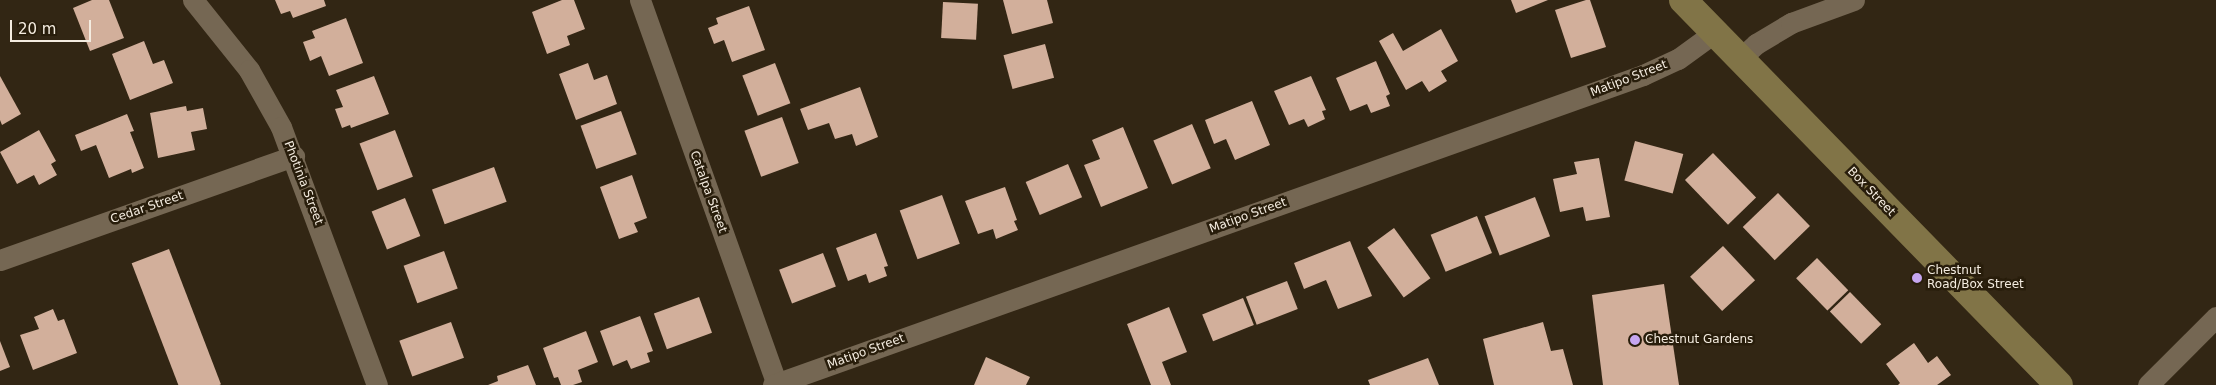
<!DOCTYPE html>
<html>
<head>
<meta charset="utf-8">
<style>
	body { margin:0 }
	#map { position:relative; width:2216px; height:385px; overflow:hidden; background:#322614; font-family:"DejaVu Sans",sans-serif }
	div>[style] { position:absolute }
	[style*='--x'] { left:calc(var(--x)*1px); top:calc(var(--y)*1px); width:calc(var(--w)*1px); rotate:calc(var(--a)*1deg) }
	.building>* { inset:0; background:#d2af9b; transform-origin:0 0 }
	.minor>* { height:21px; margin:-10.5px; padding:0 10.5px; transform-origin:10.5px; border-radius:10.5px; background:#756753 }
	.secondary>* { height:28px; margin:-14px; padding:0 14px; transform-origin:14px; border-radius:14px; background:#817447 }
	.dots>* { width:14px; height:14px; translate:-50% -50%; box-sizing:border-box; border:2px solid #281d0b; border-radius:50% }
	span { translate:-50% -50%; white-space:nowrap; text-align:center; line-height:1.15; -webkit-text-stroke:5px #281d0b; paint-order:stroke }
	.street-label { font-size:12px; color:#f4ece0 }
	.poi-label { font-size:12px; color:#f4ece0 }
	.left { translate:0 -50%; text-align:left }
	.scale { position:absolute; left:10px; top:20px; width:81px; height:22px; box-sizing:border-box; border:2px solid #f4ece0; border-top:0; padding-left:6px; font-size:15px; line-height:18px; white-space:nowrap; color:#f4ece0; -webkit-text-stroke:4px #281d0b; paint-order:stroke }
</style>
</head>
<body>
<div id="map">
	<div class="building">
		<i style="clip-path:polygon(92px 0,109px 0,124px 38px,90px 51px,73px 8px)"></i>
		<i style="clip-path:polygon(275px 0,324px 0,326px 6px,293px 18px,290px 11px,281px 14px)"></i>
		<i style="clip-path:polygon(562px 0,574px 0,585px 29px,567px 36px,570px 45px,547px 54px,532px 12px)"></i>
		<i style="clip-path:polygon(1003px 0,1047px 0,1053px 23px,1012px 34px)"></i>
		<i style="clip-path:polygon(1511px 0,1548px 0,1516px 13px)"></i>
		<i style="clip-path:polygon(1586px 0,1590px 0,1606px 47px,1571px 58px,1555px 10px)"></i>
		<i style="left:943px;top:2px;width:35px;height:36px;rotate:3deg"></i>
		<i style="clip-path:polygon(749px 6px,765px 50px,732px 62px,724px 40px,714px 44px,708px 28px,718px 24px,716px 18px)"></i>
		<i style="clip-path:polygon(346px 18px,363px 63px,329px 76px,321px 56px,310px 61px,303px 42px,315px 38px,312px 31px)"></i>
		<i style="clip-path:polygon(1441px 29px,1458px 61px,1441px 71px,1447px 81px,1429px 92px,1422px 81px,1406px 90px,1379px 41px,1393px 33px,1403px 51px)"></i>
		<i style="clip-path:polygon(144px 41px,153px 64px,164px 60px,173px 83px,130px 100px,112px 54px)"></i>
		<i style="left:1045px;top:44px;width:35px;height:43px;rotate:75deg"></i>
		<i style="clip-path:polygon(1376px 61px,1390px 94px,1386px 96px,1390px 106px,1371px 113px,1367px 104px,1350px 111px,1336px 78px)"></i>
		<i style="clip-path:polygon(588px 63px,594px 80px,607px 75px,617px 104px,576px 120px,559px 74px)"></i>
		<i style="left:775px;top:63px;width:43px;height:35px;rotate:69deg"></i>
		<i style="clip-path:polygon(0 76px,21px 114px,2px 125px,0 120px)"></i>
		<i style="clip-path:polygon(374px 76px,389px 114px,351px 128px,350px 125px,342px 128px,335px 109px,343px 107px,336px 90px)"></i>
		<i style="clip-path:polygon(1311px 76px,1326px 110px,1322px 111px,1325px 119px,1308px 127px,1304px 119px,1289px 125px,1274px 91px)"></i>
		<i style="clip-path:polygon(860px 87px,878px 137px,856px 146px,852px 134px,835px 139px,829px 123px,808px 130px,800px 109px)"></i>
		<i style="clip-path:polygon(1252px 101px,1270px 145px,1235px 160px,1226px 139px,1214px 144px,1205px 120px)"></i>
		<i style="clip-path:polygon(186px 106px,187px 111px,203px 108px,207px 129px,191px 132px,195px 150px,158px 158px,150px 113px)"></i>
		<i style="left:621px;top:111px;width:46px;height:43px;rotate:70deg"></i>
		<i style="clip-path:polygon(127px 114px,134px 131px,130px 132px,144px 168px,132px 173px,131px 169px,109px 178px,96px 145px,81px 151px,75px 135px)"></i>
		<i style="left:782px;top:117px;width:49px;height:40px;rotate:70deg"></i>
		<i style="left:1192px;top:124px;width:48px;height:42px;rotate:67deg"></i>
		<i style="clip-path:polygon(1123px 127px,1148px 188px,1101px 207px,1084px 165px,1100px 159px,1092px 140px)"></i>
		<i style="clip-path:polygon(39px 130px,56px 161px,51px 164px,57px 175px,39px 185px,34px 175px,17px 184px,0 152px)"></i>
		<i style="left:395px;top:130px;width:50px;height:38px;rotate:69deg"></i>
		<i style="left:1635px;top:141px;width:50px;height:41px;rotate:15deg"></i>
		<i style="left:1713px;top:153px;width:62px;height:39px;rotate:46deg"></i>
		<i style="clip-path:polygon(1599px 158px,1610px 217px,1586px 221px,1583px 207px,1560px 212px,1553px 179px,1577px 174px,1574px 162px)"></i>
		<i style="left:1068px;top:164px;width:36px;height:46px;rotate:67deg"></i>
		<i style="left:494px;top:167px;width:37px;height:66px;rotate:70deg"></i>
		<i style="clip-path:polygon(632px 175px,647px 218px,634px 223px,638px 232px,619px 239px,600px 187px)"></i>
		<i style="clip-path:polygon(1005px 187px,1017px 220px,1014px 221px,1018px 230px,996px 239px,993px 229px,978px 234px,965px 201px)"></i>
		<i style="left:1778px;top:193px;width:46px;height:49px;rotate:46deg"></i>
		<i style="left:942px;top:195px;width:52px;height:45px;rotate:70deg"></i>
		<i style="left:1535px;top:197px;width:42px;height:54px;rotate:69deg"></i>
		<i style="left:405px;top:198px;width:41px;height:36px;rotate:68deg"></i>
		<i style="left:1477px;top:216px;width:40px;height:50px;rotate:68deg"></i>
		<i style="left:1394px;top:228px;width:62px;height:33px;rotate:54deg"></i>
		<i style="clip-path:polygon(876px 233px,888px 266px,884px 267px,887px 276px,869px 283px,866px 274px,848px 281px,836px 248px)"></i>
		<i style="clip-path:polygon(1350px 241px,1372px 296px,1338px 309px,1326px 280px,1304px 289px,1294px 263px)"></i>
		<i style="left:1723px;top:246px;width:47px;height:45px;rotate:47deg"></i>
		<i style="left:169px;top:249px;width:145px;height:40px;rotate:69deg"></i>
		<i style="left:444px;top:251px;width:40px;height:43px;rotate:70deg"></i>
		<i style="left:823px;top:253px;width:36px;height:47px;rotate:69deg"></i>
		<i style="left:1817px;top:258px;width:45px;height:29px;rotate:46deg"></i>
		<i style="left:1287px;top:281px;width:30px;height:44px;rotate:69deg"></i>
		<i style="clip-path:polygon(1664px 284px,1679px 385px,1603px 385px,1592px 295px)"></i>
		<i style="left:1850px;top:292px;width:45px;height:28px;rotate:46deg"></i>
		<i style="left:699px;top:297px;width:38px;height:48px;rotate:70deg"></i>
		<i style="left:1243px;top:298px;width:29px;height:44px;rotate:68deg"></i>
		<i style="clip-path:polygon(1169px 307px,1187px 352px,1162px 362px,1171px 385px,1151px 385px,1127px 324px)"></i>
		<i style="clip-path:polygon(53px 309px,58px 321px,64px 319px,77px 353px,33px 370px,20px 335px,39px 329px,34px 317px)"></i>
		<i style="clip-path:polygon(640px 316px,653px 351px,647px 353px,650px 362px,631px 369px,627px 360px,613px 366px,600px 331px)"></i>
		<i style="left:451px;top:322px;width:38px;height:55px;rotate:70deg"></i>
		<i style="clip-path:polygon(1543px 322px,1551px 351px,1563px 349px,1573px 385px,1494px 385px,1483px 339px)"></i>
		<i style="clip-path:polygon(586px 331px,598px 362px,578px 370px,582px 382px,573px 385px,561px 385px,558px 377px,554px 378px,543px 348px)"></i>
		<i style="clip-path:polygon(0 341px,10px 367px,0 371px)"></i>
		<i style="clip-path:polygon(1914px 343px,1928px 363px,1937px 356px,1951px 375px,1937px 385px,1898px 385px,1900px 383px,1886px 364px)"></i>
		<i style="clip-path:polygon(986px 357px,1030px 377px,1026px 385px,974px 385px)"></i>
		<i style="clip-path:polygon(1428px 358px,1439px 385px,1370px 385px,1368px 380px)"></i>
		<i style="clip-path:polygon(528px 365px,536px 385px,488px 385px,498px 381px,497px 376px)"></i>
	</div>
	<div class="minor">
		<i style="--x:193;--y:0;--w:90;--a:51.3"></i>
		<i style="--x:249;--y:70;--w:65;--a:60.7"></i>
		<i style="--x:281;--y:127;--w:275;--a:69.6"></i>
		<i style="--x:640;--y:0;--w:408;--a:70.4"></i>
		<i style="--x:1741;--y:58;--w:21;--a:-43"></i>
		<i style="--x:1756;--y:44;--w:41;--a:-31"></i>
		<i style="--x:1791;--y:23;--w:67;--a:-20.1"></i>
		<i style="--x:0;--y:260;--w:312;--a:-19.5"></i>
		<i style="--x:773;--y:385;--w:924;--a:-19.61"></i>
		<i style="--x:1643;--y:75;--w:38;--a:-25"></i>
		<i style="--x:1678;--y:59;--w:46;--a:-36.1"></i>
		<i style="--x:2148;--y:385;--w:96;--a:-45"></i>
	</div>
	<div class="secondary">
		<i style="--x:1683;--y:0;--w:538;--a:45.68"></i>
	</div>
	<div class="dots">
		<i style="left:1917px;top:278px;background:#c6a6f0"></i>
		<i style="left:1635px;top:340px;background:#c6a6f0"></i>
	</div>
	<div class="street-label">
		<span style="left:1629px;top:79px;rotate:-21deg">Matipo Street</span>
		<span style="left:303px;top:183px;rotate:69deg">Photinia Street</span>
		<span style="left:708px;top:192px;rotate:70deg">Catalpa Street</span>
		<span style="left:1871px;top:192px;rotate:46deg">Box Street</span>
		<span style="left:147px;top:208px;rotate:-19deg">Cedar Street</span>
		<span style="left:1248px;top:216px;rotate:-20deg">Matipo Street</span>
		<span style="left:866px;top:352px;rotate:-20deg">Matipo Street</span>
	</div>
	<div class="poi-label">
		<span class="left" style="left:1927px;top:278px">Chestnut<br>Road/Box Street</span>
		<span class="left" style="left:1645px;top:340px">Chestnut Gardens</span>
	</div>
	<div class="scale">20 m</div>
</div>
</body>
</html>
